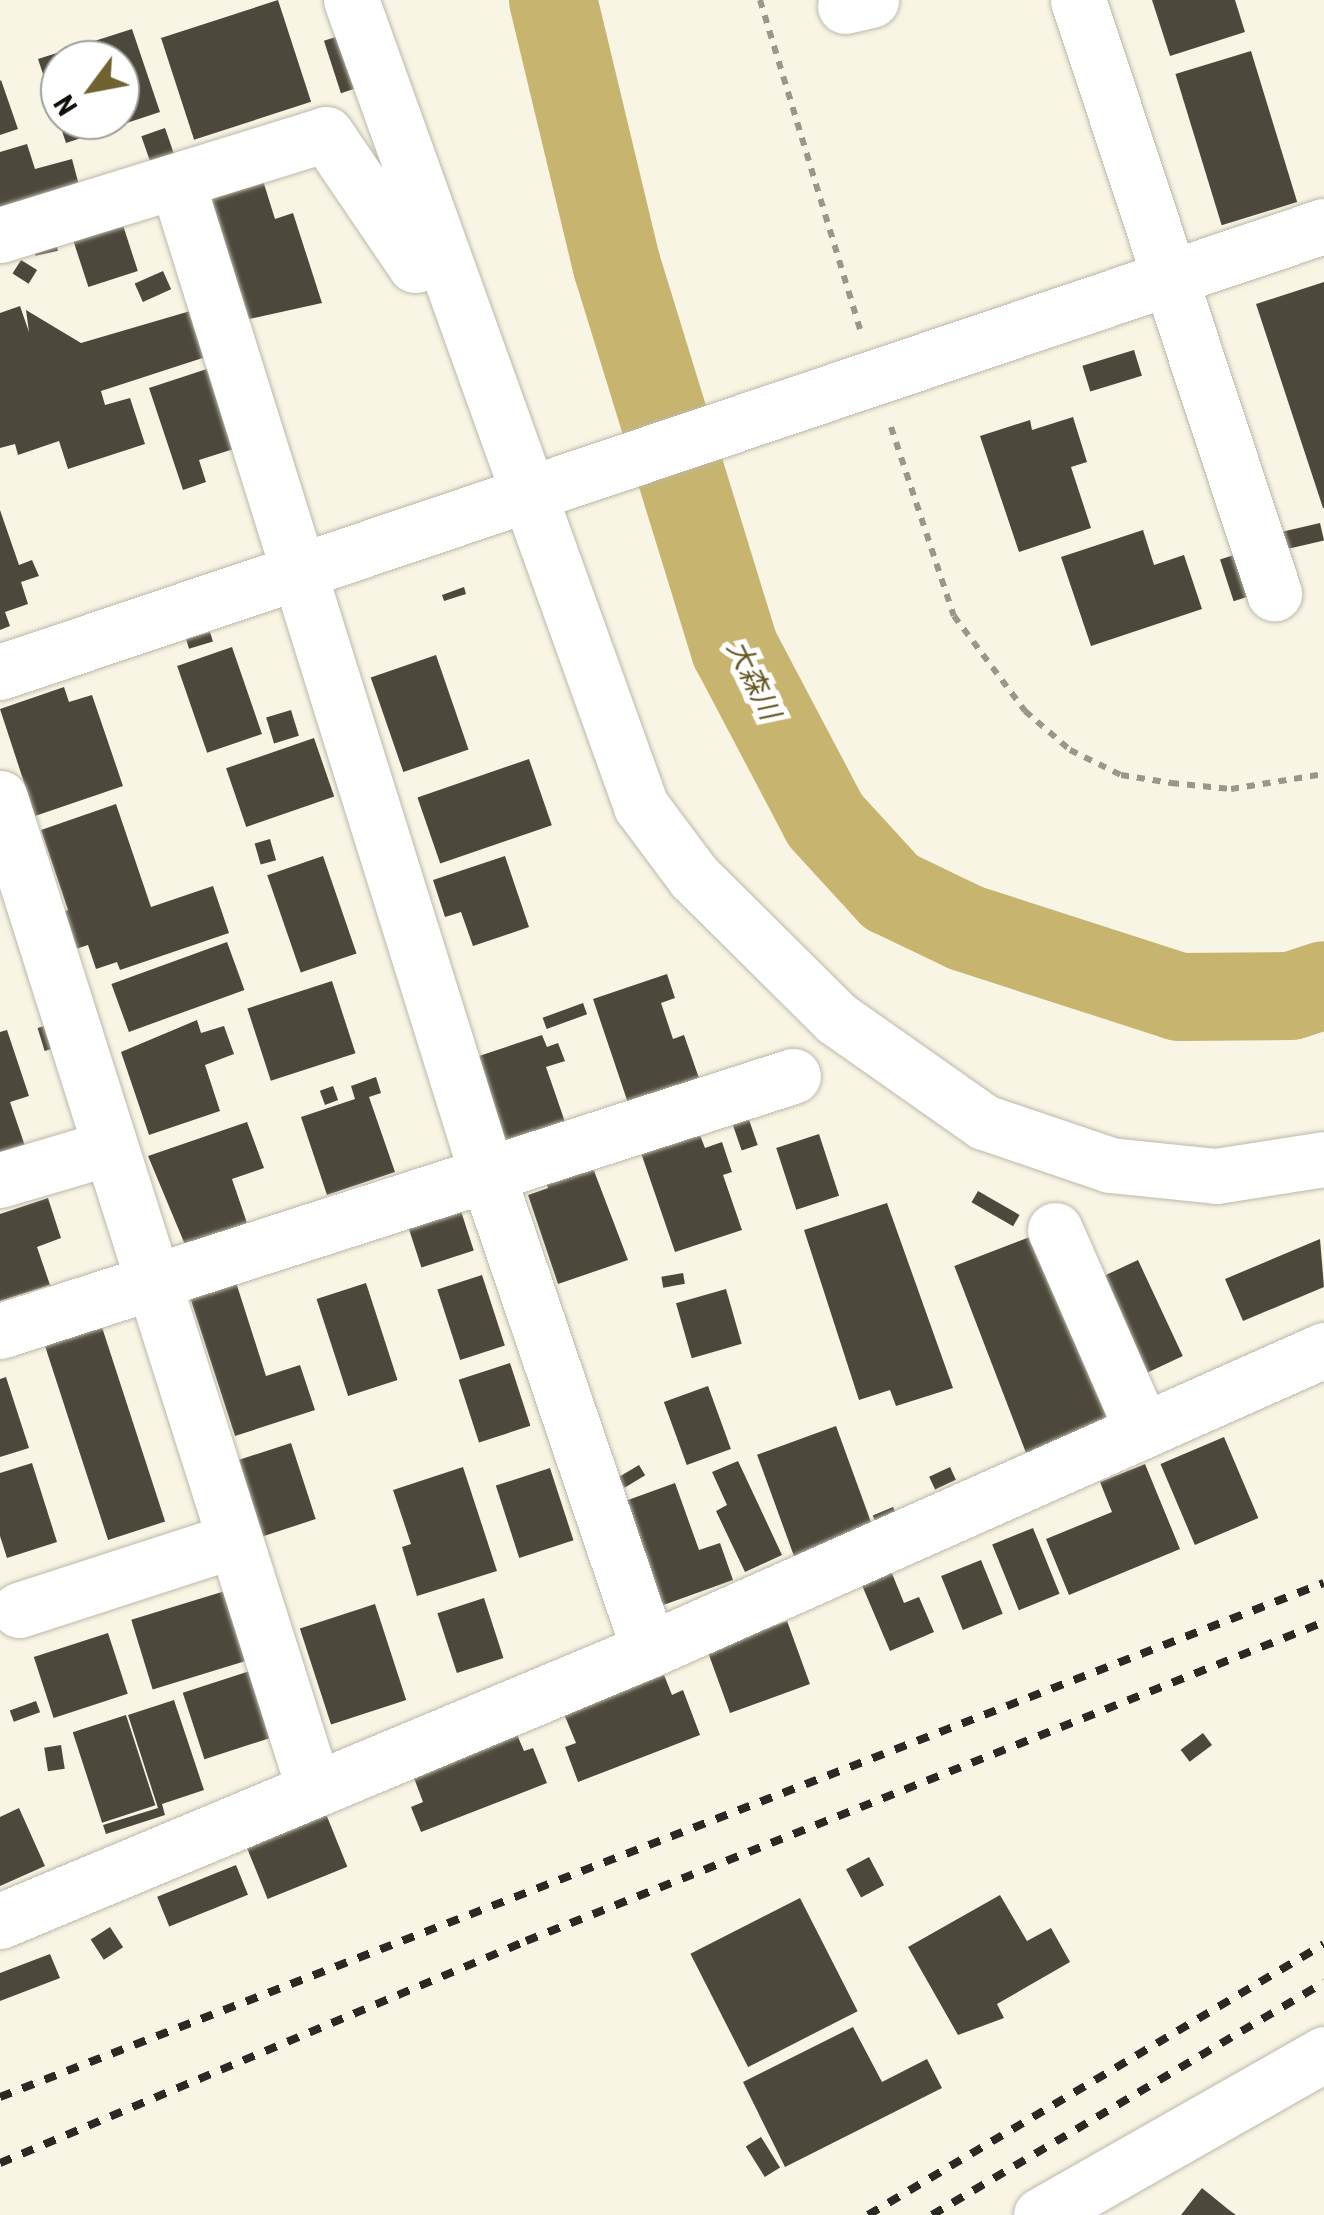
<!DOCTYPE html>
<html>
<head>
<meta charset="utf-8">
<style>
	body { margin:0 }
	#map { position:relative; width:1324px; height:2215px; overflow:hidden; background:#f9f5e5; font-family:"Roboto Condensed","Noto Sans JP",sans-serif }
	div>[style] { position:absolute }
	[style*='--x'] { left:calc(var(--x)*1px); top:calc(var(--y)*1px); width:calc(var(--w)*1px); rotate:calc(var(--a)*1deg) }
	.river>* { height:88px; margin:-44px; padding:0 44px; transform-origin:44px; border-radius:44px; background:#c7b46f }
	.building>* { inset:0; background:#4c493c; transform-origin:0 0 }
	.path>* { height:6px; margin-top:-3px; transform-origin:0; background:repeating-linear-gradient(90deg,#99968a 0 8px,transparent 0 16px) }
	.roads { filter:drop-shadow(0 0 2px #bcb8a9) drop-shadow(0 0 2px #bcb8a9) }
	.minor>* { height:55px; margin:-27.5px; padding:0 27.5px; transform-origin:27.5px; border-radius:27.5px; background:#fff }
	.rail>* { height:8px; margin-top:-4px; transform-origin:0; background:repeating-linear-gradient(90deg,#2b2923 0 12px,transparent 0 24px) }
	span { translate:-50% -50%; white-space:nowrap; text-align:center; line-height:1.15; -webkit-text-stroke:10px #fff; paint-order:stroke }
	.water-label { font-size:28px; color:#655723; font-style:italic }
	.north { position:absolute; left:40px; top:40px; width:100px; height:100px; box-sizing:border-box; background:#fff; border:2px solid #9f9e9c; border-radius:50%; rotate:238deg; font-size:28px; font-weight:700; line-height:40px; text-align:center; color:#0f0d08 }
	.north::after { content:''; display:block; margin:auto; width:35px; height:45px; background:#716331; clip-path:polygon(50% 0,100% 100%,50% 72%,0 100%) }
</style>
</head>
<body>
<div id="map">
	<div class="river">
		<i style="--x:553;--y:0;--w:274;--a:76.5"></i>
		<i style="--x:617;--y:266;--w:401;--a:72.9"></i>
		<i style="--x:735;--y:649;--w:193;--a:62.2"></i>
		<i style="--x:825;--y:820;--w:98;--a:47.5"></i>
		<i style="--x:891;--y:892;--w:83;--a:25.6"></i>
		<i style="--x:966;--y:928;--w:224;--a:17.9"></i>
		<i style="--x:1179;--y:997;--w:112;--a:-0.5"></i>
		<i style="--x:1291;--y:996;--w:35;--a:-18"></i>
	</div>
	<div class="building">
		<i style="left:278px;top:0;width:107px;height:123px;rotate:72deg"></i>
		<i style="clip-path:polygon(1152px 0,1235px 0,1245px 32px,1170px 56px)"></i>
		<i style="clip-path:polygon(evenodd,132px 29px,160px 112px,66px 143px,38px 59px,132px 29px,60px 60px,120px 60px,120px 120px,60px 120px,60px 60px)"></i>
		<i style="left:342px;top:35px;width:55px;height:19px;rotate:72deg"></i>
		<i style="left:1251px;top:51px;width:158px;height:79px;rotate:73deg"></i>
		<i style="clip-path:polygon(1px 80px,18px 129px,0 135px,0 81px)"></i>
		<i style="left:165px;top:128px;width:28px;height:25px;rotate:71deg"></i>
		<i style="clip-path:polygon(27px 144px,35px 169px,72px 159px,80px 189px,0 212px,0 152px)"></i>
		<i style="clip-path:polygon(259px 168px,275px 219px,293px 213px,322px 303px,240px 321px,195px 189px)"></i>
		<i style="left:119px;top:213px;width:61px;height:52px;rotate:72deg"></i>
		<i style="left:55px;top:238px;width:13px;height:23px;rotate:77deg"></i>
		<i style="left:21px;top:260px;width:19px;height:16px;rotate:32deg"></i>
		<i style="left:163px;top:271px;width:20px;height:31px;rotate:66deg"></i>
		<i style="clip-path:polygon(1324px 282px,1324px 508px,1323px 508px,1256px 304px)"></i>
		<i style="clip-path:polygon(20px 306px,29px 332px,26px 310px,81px 343px,204px 307px,218px 353px,101px 391px,105px 405px,130px 398px,145px 444px,68px 469px,59px 441px,18px 455px,15px 444px,0 448px,0 313px)"></i>
		<i style="left:1134px;top:350px;width:27px;height:54px;rotate:73deg"></i>
		<i style="clip-path:polygon(213px 367px,240px 447px,199px 460px,206px 482px,183px 490px,149px 388px)"></i>
		<i style="clip-path:polygon(1073px 417px,1087px 462px,1071px 467px,1091px 528px,1019px 552px,980px 436px,1030px 420px,1032px 430px)"></i>
		<i style="clip-path:polygon(0 510px,19px 565px,32px 560px,39px 576px,21px 582px,28px 604px,5px 612px,10px 626px,0 630px)"></i>
		<i style="left:1320px;top:523px;width:18px;height:41px;rotate:77deg"></i>
		<i style="clip-path:polygon(1143px 530px,1154px 565px,1184px 555px,1202px 609px,1091px 646px,1061px 557px)"></i>
		<i style="left:1240px;top:553px;width:44px;height:21px;rotate:72deg"></i>
		<i style="clip-path:polygon(464px 587px,466px 594px,444px 601px,442px 595px)"></i>
		<i style="left:210px;top:632px;width:10px;height:25px;rotate:73deg"></i>
		<i style="left:232px;top:647px;width:92px;height:58px;rotate:71deg"></i>
		<i style="left:436px;top:655px;width:100px;height:69px;rotate:71deg"></i>
		<i style="clip-path:polygon(64px 687px,69px 702px,92px 695px,123px 786px,35px 816px,0 709px)"></i>
		<i style="left:291px;top:710px;width:27px;height:26px;rotate:73deg"></i>
		<i style="left:314px;top:738px;width:62px;height:93px;rotate:71deg"></i>
		<i style="left:529px;top:759px;width:70px;height:118px;rotate:71deg"></i>
		<i style="clip-path:polygon(116px 804px,151px 907px,213px 886px,229px 933px,120px 970px,117px 962px,96px 969px,88px 945px,70px 951px,57px 914px,68px 910px,41px 830px)"></i>
		<i style="left:270px;top:839px;width:22px;height:16px;rotate:74deg"></i>
		<i style="left:323px;top:856px;width:103px;height:59px;rotate:71deg"></i>
		<i style="clip-path:polygon(505px 856px,529px 927px,473px 946px,461px 912px,445px 917px,433px 880px)"></i>
		<i style="left:227px;top:942px;width:51px;height:123px;rotate:70deg"></i>
		<i style="clip-path:polygon(667px 974px,675px 998px,661px 1003px,673px 1039px,684px 1035px,700px 1081px,629px 1106px,593px 999px)"></i>
		<i style="left:332px;top:981px;width:76px;height:89px;rotate:72deg"></i>
		<i style="left:583px;top:1003px;width:12px;height:43px;rotate:70deg"></i>
		<i style="clip-path:polygon(197px 1020px,201px 1033px,224px 1026px,234px 1054px,205px 1065px,220px 1111px,149px 1135px,121px 1052px)"></i>
		<i style="left:51px;top:1024px;width:24px;height:14px;rotate:73deg"></i>
		<i style="clip-path:polygon(7px 1030px,29px 1096px,10px 1102px,26px 1149px,0 1158px,0 1032px)"></i>
		<i style="clip-path:polygon(542px 1035px,547px 1047px,558px 1043px,565px 1061px,546px 1067px,565px 1122px,500px 1144px,470px 1059px)"></i>
		<i style="clip-path:polygon(376px 1077px,381px 1093px,369px 1097px,395px 1172px,327px 1195px,301px 1117px,355px 1099px,351px 1086px)"></i>
		<i style="left:333px;top:1086px;width:15px;height:14px;rotate:70deg"></i>
		<i style="left:746px;top:1111px;width:36px;height:17px;rotate:71deg"></i>
		<i style="clip-path:polygon(247px 1122px,264px 1168px,232px 1179px,248px 1226px,186px 1247px,148px 1156px)"></i>
		<i style="clip-path:polygon(698px 1130px,705px 1148px,722px 1142px,732px 1172px,723px 1175px,742px 1230px,675px 1252px,640px 1150px)"></i>
		<i style="left:819px;top:1134px;width:65px;height:45px;rotate:72deg"></i>
		<i style="clip-path:polygon(591px 1163px,628px 1260px,558px 1284px,528px 1195px,548px 1188px,545px 1179px)"></i>
		<i style="left:978px;top:1191px;width:48px;height:13px;rotate:30deg"></i>
		<i style="clip-path:polygon(48px 1198px,61px 1238px,37px 1247px,50px 1285px,0 1301px,0 1214px)"></i>
		<i style="left:458px;top:1202px;width:51px;height:55px;rotate:72deg"></i>
		<i style="clip-path:polygon(887px 1203px,953px 1388px,896px 1406px,890px 1390px,859px 1400px,804px 1230px)"></i>
		<i style="left:1043px;top:1232px;width:201px;height:95px;rotate:69deg"></i>
		<i style="clip-path:polygon(1320px 1239px,1324px 1287px,1243px 1321px,1225px 1279px)"></i>
		<i style="left:1138px;top:1260px;width:106px;height:57px;rotate:65deg"></i>
		<i style="clip-path:polygon(233px 1273px,266px 1376px,300px 1365px,315px 1410px,235px 1436px,187px 1288px)"></i>
		<i style="left:683px;top:1273px;width:11px;height:22px;rotate:80deg"></i>
		<i style="left:482px;top:1275px;width:74px;height:47px;rotate:72deg"></i>
		<i style="left:366px;top:1283px;width:102px;height:52px;rotate:72deg"></i>
		<i style="left:726px;top:1289px;width:57px;height:52px;rotate:74deg"></i>
		<i style="left:99px;top:1318px;width:214px;height:60px;rotate:72deg"></i>
		<i style="left:510px;top:1363px;width:66px;height:54px;rotate:72deg"></i>
		<i style="clip-path:polygon(6px 1377px,29px 1448px,0 1457px,0 1379px)"></i>
		<i style="left:708px;top:1386px;width:67px;height:47px;rotate:70deg"></i>
		<i style="left:836px;top:1426px;width:110px;height:84px;rotate:70deg"></i>
		<i style="left:1224px;top:1437px;width:88px;height:69px;rotate:67deg"></i>
		<i style="left:291px;top:1443px;width:80px;height:56px;rotate:72deg"></i>
		<i style="clip-path:polygon(738px 1461px,782px 1555px,745px 1572px,716px 1511px,727px 1505px,712px 1472px)"></i>
		<i style="clip-path:polygon(32px 1463px,57px 1542px,7px 1558px,0 1536px,0 1473px)"></i>
		<i style="clip-path:polygon(1145px 1464px,1180px 1549px,1069px 1595px,1046px 1539px,1112px 1512px,1100px 1482px)"></i>
		<i style="left:639px;top:1465px;width:12px;height:24px;rotate:59deg"></i>
		<i style="clip-path:polygon(463px 1467px,497px 1571px,417px 1596px,402px 1547px,411px 1544px,393px 1490px)"></i>
		<i style="left:950px;top:1467px;width:14px;height:23px;rotate:65deg"></i>
		<i style="left:550px;top:1468px;width:76px;height:57px;rotate:72deg"></i>
		<i style="clip-path:polygon(675px 1483px,699px 1550px,720px 1543px,733px 1580px,655px 1608px,617px 1504px)"></i>
		<i style="left:893px;top:1507px;width:13px;height:22px;rotate:67deg"></i>
		<i style="left:1033px;top:1528px;width:71px;height:44px;rotate:68deg"></i>
		<i style="left:981px;top:1560px;width:58px;height:43px;rotate:68deg"></i>
		<i style="clip-path:polygon(891px 1571px,904px 1603px,919px 1597px,934px 1632px,890px 1651px,861px 1583px)"></i>
		<i style="left:225px;top:1591px;width:73px;height:98px;rotate:73deg"></i>
		<i style="left:484px;top:1598px;width:63px;height:49px;rotate:72deg"></i>
		<i style="left:375px;top:1604px;width:101px;height:79px;rotate:72deg"></i>
		<i style="left:787px;top:1621px;width:67px;height:85px;rotate:70deg"></i>
		<i style="left:108px;top:1633px;width:64px;height:78px;rotate:72deg"></i>
		<i style="left:256px;top:1669px;width:70px;height:77px;rotate:72deg"></i>
		<i style="clip-path:polygon(664px 1675px,672px 1695px,683px 1690px,700px 1735px,578px 1782px,565px 1747px,576px 1743px,564px 1714px)"></i>
		<i style="clip-path:polygon(174px 1700px,204px 1790px,162px 1804px,165px 1815px,106px 1834px,103px 1825px,158px 1808px,128px 1715px)"></i>
		<i style="left:36px;top:1701px;width:12px;height:28px;rotate:70deg"></i>
		<i style="left:126px;top:1715px;width:95px;height:56px;rotate:72deg"></i>
		<i style="clip-path:polygon(515px 1730px,524px 1751px,533px 1748px,547px 1783px,421px 1832px,411px 1807px,423px 1802px,411px 1770px)"></i>
		<i style="left:1203px;top:1733px;width:15px;height:28px;rotate:53deg"></i>
		<i style="left:61px;top:1745px;width:24px;height:17px;rotate:81deg"></i>
		<i style="clip-path:polygon(19px 1808px,45px 1866px,0 1886px,0 1817px)"></i>
		<i style="left:326px;top:1814px;width:57px;height:86px;rotate:68deg"></i>
		<i style="left:869px;top:1857px;width:32px;height:26px;rotate:62deg"></i>
		<i style="left:236px;top:1865px;width:32px;height:85px;rotate:68deg"></i>
		<i style="clip-path:polygon(1000px 1895px,1027px 1941px,1051px 1928px,1070px 1962px,997px 2004px,1004px 2018px,958px 2035px,908px 1947px)"></i>
		<i style="left:800px;top:1898px;width:127px;height:123px;rotate:63deg"></i>
		<i style="left:110px;top:1927px;width:24px;height:23px;rotate:57deg"></i>
		<i style="clip-path:polygon(50px 1954px,60px 1978px,0 2001px,0 1973px)"></i>
		<i style="clip-path:polygon(853px 2027px,882px 2082px,927px 2059px,942px 2088px,785px 2167px,743px 2082px)"></i>
		<i style="left:761px;top:2137px;width:36px;height:18px;rotate:58deg"></i>
		<i style="clip-path:polygon(1202px 2188px,1229px 2210px,1236px 2215px,1181px 2215px)"></i>
	</div>
	<div class="path">
		<i style="--x:760;--y:0;--w:344;--a:73.1"></i>
		<i style="--x:891;--y:427;--w:199;--a:71.6"></i>
		<i style="--x:954;--y:616;--w:119;--a:53.2"></i>
		<i style="--x:1025;--y:711;--w:60;--a:40.9"></i>
		<i style="--x:1070;--y:750;--w:57;--a:26.1"></i>
		<i style="--x:1121;--y:775;--w:51;--a:9.1"></i>
		<i style="--x:1171;--y:783;--w:60;--a:5.7"></i>
		<i style="--x:1231;--y:789;--w:94;--a:-9.2"></i>
	</div>
	<div class="roads">
		<div class="minor">
			<i style="--x:351;--y:0;--w:857;--a:70.21"></i>
			<i style="--x:641;--y:806;--w:89;--a:53.3"></i>
			<i style="--x:694;--y:877;--w:200;--a:44.8"></i>
			<i style="--x:836;--y:1018;--w:181;--a:35.1"></i>
			<i style="--x:984;--y:1122;--w:133;--a:18.8"></i>
			<i style="--x:1110;--y:1165;--w:107;--a:5.9"></i>
			<i style="--x:1216;--y:1176;--w:109;--a:-8.9"></i>
			<i style="--x:1078;--y:0;--w:625;--a:71.71"></i>
			<i style="--x:845;--y:6;--w:27;--a:-13"></i>
			<i style="--x:177;--y:182;--w:1036;--a:72.65"></i>
			<i style="--x:486;--y:1171;--w:506;--a:71.21"></i>
			<i style="--x:0;--y:235;--w:341;--a:-17.2"></i>
			<i style="--x:326;--y:134;--w:158;--a:55.8"></i>
			<i style="--x:415;--y:265;--w:27;--a:-13"></i>
			<i style="--x:0;--y:672;--w:1397;--a:-18.62"></i>
			<i style="--x:0;--y:798;--w:1040;--a:72.42"></i>
			<i style="--x:0;--y:1180;--w:113;--a:-16.5"></i>
			<i style="--x:1055;--y:1230;--w:219;--a:66.4"></i>
			<i style="--x:0;--y:1331;--w:833;--a:-17.83"></i>
			<i style="--x:19;--y:1610;--w:226;--a:-18"></i>
			<i style="--x:0;--y:1921;--w:703;--a:-22.66"></i>
			<i style="--x:649;--y:1650;--w:739;--a:-23.96"></i>
			<i style="--x:1041;--y:2215;--w:326;--a:-29.6"></i>
		</div>
	</div>
	<div class="rail">
		<i style="--x:0;--y:2097;--w:1420;--a:-21.22"></i>
		<i style="--x:0;--y:2163;--w:571;--a:-22.88"></i>
		<i style="--x:526;--y:1941;--w:859;--a:-21.79"></i>
		<i style="--x:868;--y:2215;--w:530;--a:-30.72"></i>
		<i style="--x:932;--y:2215;--w:456;--a:-30.7"></i>
	</div>
	<div class="water-label">
		<span style="left:753px;top:680px;rotate:64deg">大森川</span>
	</div>
	<div class="north">N</div>
</div>
</body>
</html>
